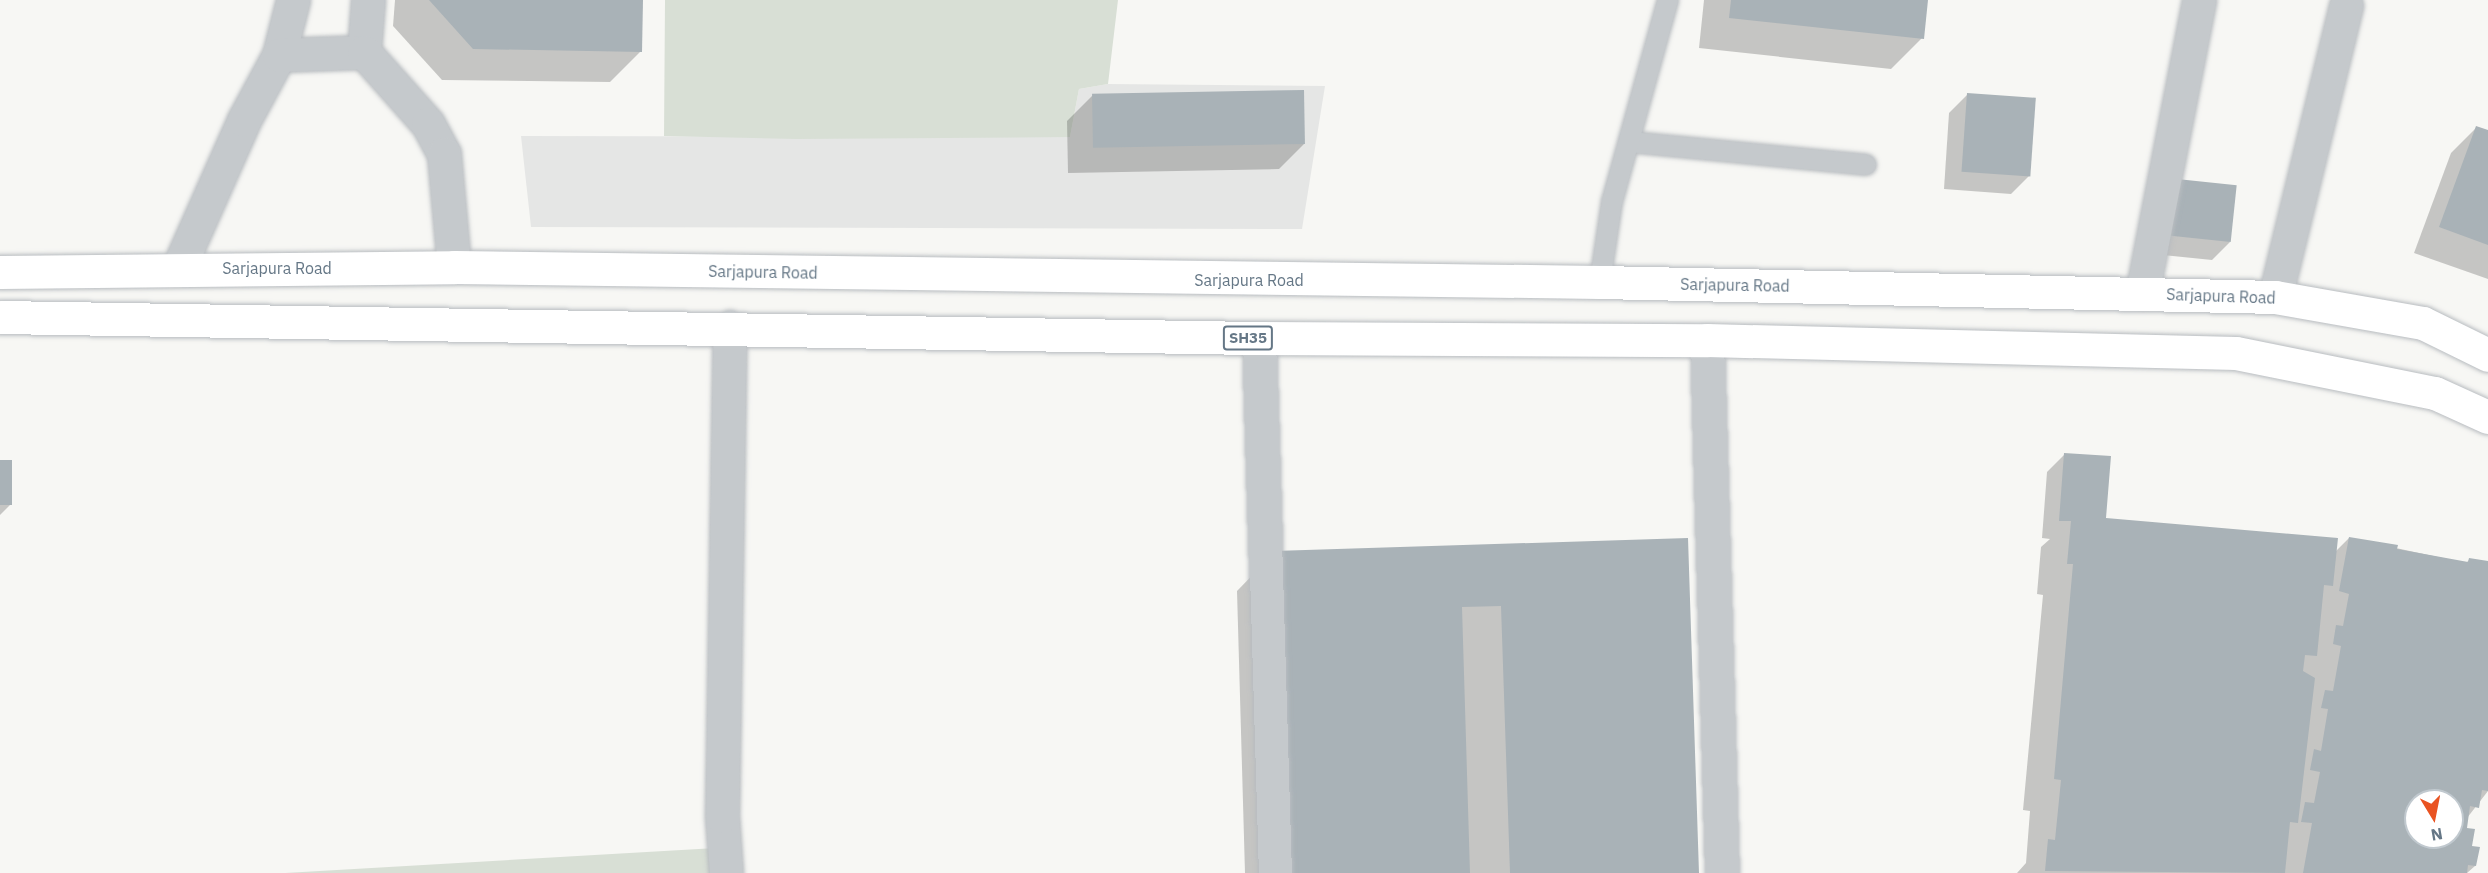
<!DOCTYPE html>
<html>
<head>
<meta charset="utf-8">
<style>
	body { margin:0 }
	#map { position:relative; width:2488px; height:873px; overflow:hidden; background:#f7f7f4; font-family:"IBM Plex Sans",sans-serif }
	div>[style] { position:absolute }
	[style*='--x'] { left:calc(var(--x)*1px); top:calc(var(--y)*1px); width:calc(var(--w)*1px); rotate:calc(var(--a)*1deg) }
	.built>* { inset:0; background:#e5e6e5 }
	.green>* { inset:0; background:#d8dfd5 }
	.shadow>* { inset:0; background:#0003 }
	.building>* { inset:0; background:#a9b2b7; transform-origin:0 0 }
	.roads { filter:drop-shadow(0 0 2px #b8bcc0) drop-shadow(0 0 2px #b8bcc0) }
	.lane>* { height:20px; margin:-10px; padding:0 10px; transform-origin:10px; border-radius:10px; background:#c5c9cc }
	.street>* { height:33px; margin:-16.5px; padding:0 16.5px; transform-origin:16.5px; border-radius:16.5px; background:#c5c9cc }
	.primary>* { height:33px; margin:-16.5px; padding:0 16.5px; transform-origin:16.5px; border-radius:16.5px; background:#fff }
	span { translate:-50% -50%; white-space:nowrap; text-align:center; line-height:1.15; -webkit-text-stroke:6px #fff; paint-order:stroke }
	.shield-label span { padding:2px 4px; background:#fff; border:2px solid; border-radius:4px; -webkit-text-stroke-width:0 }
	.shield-label { font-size:15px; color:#657786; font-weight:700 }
	.street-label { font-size:16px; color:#657786 }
	.north { position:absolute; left:2404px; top:789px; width:60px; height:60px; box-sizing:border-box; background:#fff; border:2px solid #c1c9cf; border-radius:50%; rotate:170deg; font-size:16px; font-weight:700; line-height:24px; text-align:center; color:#657786 }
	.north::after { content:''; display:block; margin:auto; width:21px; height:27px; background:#e95322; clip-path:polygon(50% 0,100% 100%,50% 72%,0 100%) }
</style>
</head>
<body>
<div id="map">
	<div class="built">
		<i style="clip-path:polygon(1108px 84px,1325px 86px,1302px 229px,531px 227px,521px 136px,1070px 137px,1079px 89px)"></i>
	</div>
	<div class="green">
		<i style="clip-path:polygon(665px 0,1118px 0,1108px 84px,1079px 89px,1070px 137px,797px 139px,664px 136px)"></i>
		<i style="clip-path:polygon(716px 848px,712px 873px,285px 873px)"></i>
	</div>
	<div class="shadow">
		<i style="clip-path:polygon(395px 0,642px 0,641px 51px,610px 82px,442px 80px,393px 26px)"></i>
		<i style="clip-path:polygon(1704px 0,1926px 0,1922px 38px,1891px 69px,1699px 48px)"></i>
		<i style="clip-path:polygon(1967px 95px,2029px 176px,2011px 194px,1944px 189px,1949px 113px)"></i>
		<i style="clip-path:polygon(1092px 96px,1304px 144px,1279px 169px,1068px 173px,1067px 121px)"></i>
		<i style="clip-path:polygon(2476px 128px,2488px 132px,2488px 279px,2414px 253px,2451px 153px)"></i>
		<i style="clip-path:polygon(2159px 198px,2230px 242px,2212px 260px,2153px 254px)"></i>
		<i style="clip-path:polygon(evenodd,2065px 454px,2102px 519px,2335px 552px,2349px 538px,2466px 563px,2469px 560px,2488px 563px,2488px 791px,2467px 818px,2465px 829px,2475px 866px,2467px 873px,2017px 873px,2026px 863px,2030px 811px,2023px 810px,2043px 595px,2037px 594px,2041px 547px,2050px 539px,2042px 538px,2047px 472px,2065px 454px,2416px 801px,2452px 801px,2452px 837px,2416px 837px,2416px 801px)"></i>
		<i style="clip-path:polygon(0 462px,11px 504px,0 515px)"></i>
		<i style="clip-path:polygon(1687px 540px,1697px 873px,1245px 873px,1237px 591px,1274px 553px)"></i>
	</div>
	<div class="building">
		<i style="clip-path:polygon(429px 0,643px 0,642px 52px,473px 49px)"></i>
		<i style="clip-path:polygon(1731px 0,1928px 0,1924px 39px,1729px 18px)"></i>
		<i style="left:1304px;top:90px;width:54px;height:212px;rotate:89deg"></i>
		<i style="left:1967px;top:93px;width:69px;height:79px;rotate:4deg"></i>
		<i style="clip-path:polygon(2476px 126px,2488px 130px,2488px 245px,2439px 227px)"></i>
		<i style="left:2177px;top:179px;width:60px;height:57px;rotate:6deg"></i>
		<i style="clip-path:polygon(2064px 453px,2111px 456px,2106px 518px,2338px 538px,2333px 586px,2324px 585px,2317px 656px,2305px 655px,2303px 671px,2315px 678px,2298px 823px,2290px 822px,2285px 873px,2045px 871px,2048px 839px,2055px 840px,2061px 780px,2054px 779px,2073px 564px,2067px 564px,2071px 521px,2059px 521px)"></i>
		<i style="left:0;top:460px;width:12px;height:45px"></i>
		<i style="clip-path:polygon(evenodd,2349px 537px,2398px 545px,2397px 549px,2468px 562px,2469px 558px,2488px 561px,2488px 791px,2482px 790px,2479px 808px,2470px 806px,2467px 828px,2475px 829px,2472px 846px,2480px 847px,2476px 866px,2468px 865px,2467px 873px,2303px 873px,2312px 823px,2301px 822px,2305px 802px,2314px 803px,2320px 772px,2310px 770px,2314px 749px,2321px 751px,2328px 709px,2321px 708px,2325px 690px,2333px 691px,2341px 646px,2333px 644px,2336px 625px,2343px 626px,2349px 594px,2339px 591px,2349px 537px,2416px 801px,2452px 801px,2452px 837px,2416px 837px,2416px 801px)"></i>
		<i style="clip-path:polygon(1688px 538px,1699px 873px,1510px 873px,1501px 606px,1462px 607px,1470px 873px,1284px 873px,1274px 551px)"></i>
	</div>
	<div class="roads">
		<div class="lane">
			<i style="--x:1629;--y:142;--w:238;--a:5.5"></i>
			<i style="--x:1600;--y:282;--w:81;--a:-81.5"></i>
			<i style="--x:1612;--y:202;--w:210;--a:-74.5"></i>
		</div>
		<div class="street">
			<i style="--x:364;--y:52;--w:52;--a:-85.6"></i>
			<i style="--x:279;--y:55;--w:57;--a:-75.7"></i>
			<i style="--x:178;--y:269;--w:163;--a:-66.1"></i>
			<i style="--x:244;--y:120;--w:74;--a:-61.7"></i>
			<i style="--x:279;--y:55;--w:85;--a:-2"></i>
			<i style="--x:364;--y:52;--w:96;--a:48.4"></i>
			<i style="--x:428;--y:124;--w:34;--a:62"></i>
			<i style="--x:444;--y:154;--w:113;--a:84.9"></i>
			<i style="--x:2142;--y:294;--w:299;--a:-79"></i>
			<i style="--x:2275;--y:297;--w:300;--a:-76.3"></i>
			<i style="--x:1259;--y:338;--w:535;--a:88.29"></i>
			<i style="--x:1707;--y:340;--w:533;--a:88.39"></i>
			<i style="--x:726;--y:873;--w:57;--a:-94"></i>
			<i style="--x:722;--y:816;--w:489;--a:-89.1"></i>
		</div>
		<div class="primary">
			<i style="--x:0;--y:272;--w:454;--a:-0.6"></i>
			<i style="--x:454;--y:267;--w:1146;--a:0.75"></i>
			<i style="--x:1600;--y:282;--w:675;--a:1.27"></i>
			<i style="--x:2275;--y:297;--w:150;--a:10"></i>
			<i style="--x:2423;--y:323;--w:72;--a:26.2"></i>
			<i style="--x:0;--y:317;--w:1259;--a:0.96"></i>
			<i style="--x:1259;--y:338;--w:448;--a:0.3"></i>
			<i style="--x:1707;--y:340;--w:529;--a:1.41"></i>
			<i style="--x:2236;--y:353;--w:203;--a:11.4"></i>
			<i style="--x:2435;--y:393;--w:58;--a:24.4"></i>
		</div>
	</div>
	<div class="shield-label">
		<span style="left:1248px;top:338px">SH35</span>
	</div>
	<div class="street-label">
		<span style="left:277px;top:268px">Sarjapura Road</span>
		<span style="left:763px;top:272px;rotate:1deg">Sarjapura Road</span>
		<span style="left:1249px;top:280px">Sarjapura Road</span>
		<span style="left:1735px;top:285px;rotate:1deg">Sarjapura Road</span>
		<span style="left:2221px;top:296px;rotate:2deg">Sarjapura Road</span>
	</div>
	<div class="north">N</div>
</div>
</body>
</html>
